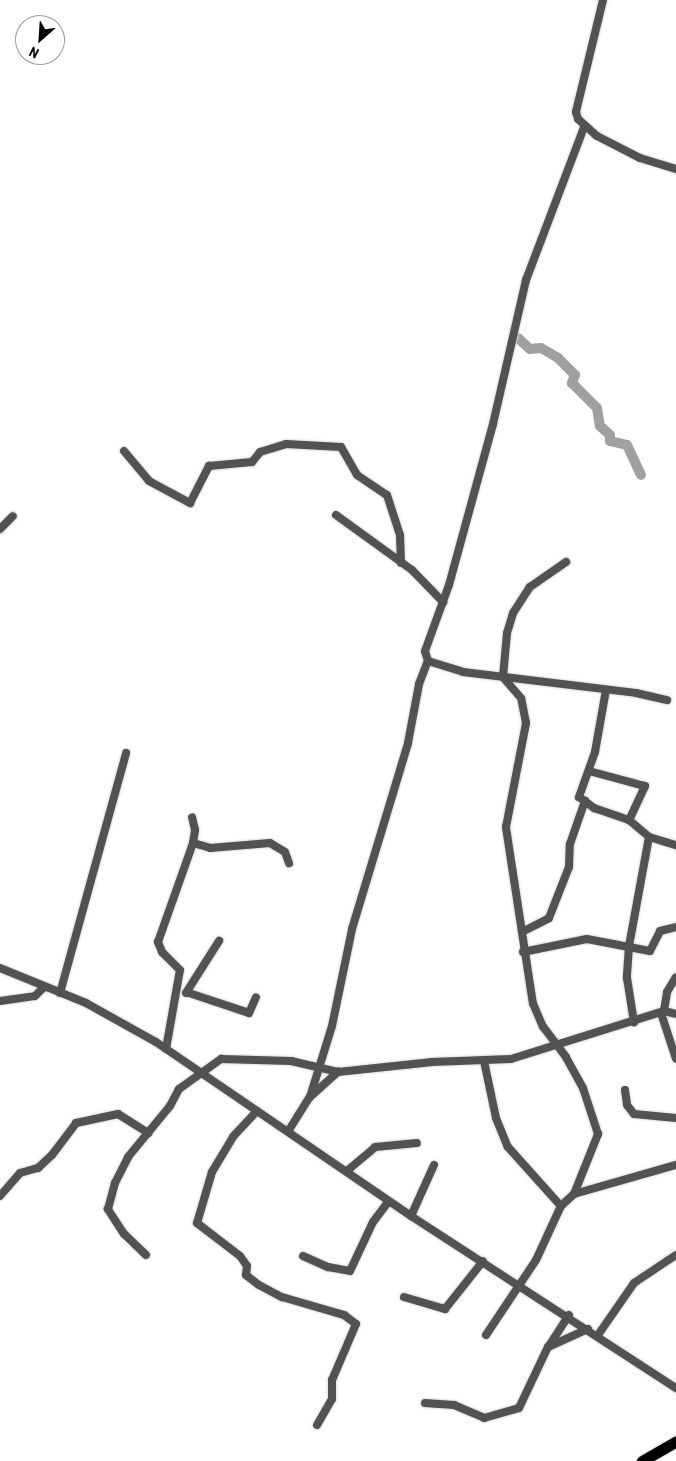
<!DOCTYPE html>
<html>
<head>
<meta charset="utf-8">
<style>
	body { margin:0 }
	#map { position:relative; width:676px; height:1461px; overflow:hidden; background:#fff; font-family:"Roboto Condensed",sans-serif }
	div>[style] { position:absolute }
	[style*='--x'] { left:calc(var(--x)*1px); top:calc(var(--y)*1px); width:calc(var(--w)*1px); rotate:calc(var(--a)*1deg) }
	.river>* { height:10px; margin:-5px; padding:0 5px; transform-origin:5px; border-radius:5px; background:#a0a0a0 }
	.roads { filter:drop-shadow(0 0 1px #dbdbdb) drop-shadow(0 0 1px #dbdbdb) }
	.minor>* { height:8px; margin:-4px; padding:0 4px; transform-origin:4px; border-radius:4px; background:#525252 }
	.highway>* { height:11px; margin:-5.5px; padding:0 5.5px; transform-origin:5.5px; border-radius:5.5px; background:#000 }
	span { translate:-50% -50%; white-space:nowrap; text-align:center; line-height:1.15; -webkit-text-stroke:4px #fff; paint-order:stroke }
	.north { position:absolute; left:15px; top:15px; width:50px; height:50px; box-sizing:border-box; background:#fff; border:1px solid #999; border-radius:50%; rotate:206deg; font-size:14px; font-weight:700; line-height:20px; text-align:center; color:#000 }
	.north::after { content:''; display:block; margin:auto; width:18px; height:22px; background:#000; clip-path:polygon(50% 0,100% 100%,50% 72%,0 100%) }
</style>
</head>
<body>
<div id="map">
	<div class="river">
		<i style="--x:518;--y:338;--w:16;--a:43"></i>
		<i style="--x:530;--y:349;--w:11;--a:-5"></i>
		<i style="--x:541;--y:348;--w:20;--a:30"></i>
		<i style="--x:558;--y:358;--w:24;--a:45"></i>
		<i style="--x:575;--y:375;--w:9;--a:111"></i>
		<i style="--x:572;--y:383;--w:35;--a:45"></i>
		<i style="--x:597;--y:408;--w:18;--a:81"></i>
		<i style="--x:600;--y:426;--w:13;--a:42"></i>
		<i style="--x:610;--y:435;--w:6;--a:90"></i>
		<i style="--x:610;--y:441;--w:17;--a:13"></i>
		<i style="--x:627;--y:445;--w:33;--a:65"></i>
	</div>
	<div class="roads">
		<div class="minor">
			<i style="--x:603;--y:0;--w:115;--a:103.6"></i>
			<i style="--x:576;--y:112;--w:7;--a:74"></i>
			<i style="--x:578;--y:119;--w:25;--a:42"></i>
			<i style="--x:597;--y:136;--w:48;--a:27.1"></i>
			<i style="--x:640;--y:158;--w:38;--a:17"></i>
			<i style="--x:124;--y:451;--w:39;--a:50"></i>
			<i style="--x:149;--y:481;--w:47;--a:28.2"></i>
			<i style="--x:190;--y:503;--w:42;--a:-62.8"></i>
			<i style="--x:209;--y:466;--w:43;--a:-5.3"></i>
			<i style="--x:252;--y:462;--w:13;--a:-51"></i>
			<i style="--x:260;--y:452;--w:27;--a:-17"></i>
			<i style="--x:286;--y:444;--w:55;--a:3.1"></i>
			<i style="--x:341;--y:447;--w:32;--a:60"></i>
			<i style="--x:357;--y:475;--w:36;--a:34"></i>
			<i style="--x:387;--y:495;--w:42;--a:72"></i>
			<i style="--x:400;--y:535;--w:28;--a:88"></i>
			<i style="--x:336;--y:515;--w:94;--a:35.9"></i>
			<i style="--x:412;--y:570;--w:45;--a:45.9"></i>
			<i style="--x:0;--y:529;--w:18;--a:-45"></i>
			<i style="--x:428;--y:661;--w:37;--a:17"></i>
			<i style="--x:463;--y:672;--w:174;--a:6.9"></i>
			<i style="--x:636;--y:693;--w:32;--a:13"></i>
			<i style="--x:606;--y:690;--w:63;--a:100.1"></i>
			<i style="--x:595;--y:752;--w:48;--a:109.6"></i>
			<i style="--x:579;--y:797;--w:19;--a:36"></i>
			<i style="--x:594;--y:808;--w:37;--a:19"></i>
			<i style="--x:629;--y:820;--w:26;--a:40"></i>
			<i style="--x:649;--y:837;--w:111;--a:100.4"></i>
			<i style="--x:629;--y:946;--w:32;--a:94"></i>
			<i style="--x:627;--y:978;--w:45;--a:81"></i>
			<i style="--x:589;--y:771;--w:58;--a:15"></i>
			<i style="--x:645;--y:786;--w:38;--a:115"></i>
			<i style="--x:649;--y:837;--w:28;--a:17"></i>
			<i style="--x:193;--y:843;--w:18;--a:16"></i>
			<i style="--x:210;--y:848;--w:60;--a:-4.8"></i>
			<i style="--x:270;--y:843;--w:17;--a:31"></i>
			<i style="--x:285;--y:852;--w:12;--a:70"></i>
			<i style="--x:522;--y:932;--w:30;--a:-27"></i>
			<i style="--x:549;--y:918;--w:55;--a:-68.6"></i>
			<i style="--x:569;--y:867;--w:23;--a:-88"></i>
			<i style="--x:570;--y:844;--w:46;--a:-70.8"></i>
			<i style="--x:523;--y:952;--w:65;--a:-11.5"></i>
			<i style="--x:587;--y:939;--w:64;--a:10.8"></i>
			<i style="--x:650;--y:951;--w:22;--a:-63"></i>
			<i style="--x:660;--y:931;--w:16;--a:-14"></i>
			<i style="--x:0;--y:968;--w:93;--a:22.1"></i>
			<i style="--x:86;--y:1003;--w:80;--a:29.1"></i>
			<i style="--x:156;--y:1042;--w:309;--a:34.3"></i>
			<i style="--x:411;--y:1216;--w:316;--a:33"></i>
			<i style="--x:60;--y:993;--w:249;--a:-74.6"></i>
			<i style="--x:186;--y:993;--w:62;--a:-57.6"></i>
			<i style="--x:189;--y:993;--w:63;--a:18.4"></i>
			<i style="--x:249;--y:1013;--w:17;--a:-66"></i>
			<i style="--x:0;--y:1001;--w:35;--a:-8"></i>
			<i style="--x:35;--y:996;--w:13;--a:-45"></i>
			<i style="--x:664;--y:1011;--w:19;--a:-81"></i>
			<i style="--x:667;--y:992;--w:17;--a:-59"></i>
			<i style="--x:661;--y:1013;--w:48;--a:71.9"></i>
			<i style="--x:166;--y:1049;--w:80;--a:-80"></i>
			<i style="--x:180;--y:970;--w:25;--a:-135"></i>
			<i style="--x:162;--y:952;--w:11;--a:-112"></i>
			<i style="--x:158;--y:942;--w:105;--a:-70.5"></i>
			<i style="--x:193;--y:843;--w:13;--a:-81"></i>
			<i style="--x:195;--y:830;--w:13;--a:-103"></i>
			<i style="--x:484;--y:1061;--w:58;--a:78.1"></i>
			<i style="--x:496;--y:1118;--w:31;--a:68"></i>
			<i style="--x:508;--y:1147;--w:79;--a:48.1"></i>
			<i style="--x:625;--y:1090;--w:15;--a:82"></i>
			<i style="--x:627;--y:1105;--w:11;--a:52"></i>
			<i style="--x:634;--y:1114;--w:42;--a:5.4"></i>
			<i style="--x:310;--y:1097;--w:74;--a:-72.8"></i>
			<i style="--x:332;--y:1026;--w:99;--a:-78.3"></i>
			<i style="--x:352;--y:929;--w:194;--a:-73.2"></i>
			<i style="--x:408;--y:743;--w:60;--a:-79.4"></i>
			<i style="--x:419;--y:684;--w:25;--a:-69"></i>
			<i style="--x:428;--y:661;--w:10;--a:-107"></i>
			<i style="--x:425;--y:651;--w:70;--a:-70"></i>
			<i style="--x:449;--y:585;--w:167;--a:-74.7"></i>
			<i style="--x:493;--y:424;--w:148;--a:-77.1"></i>
			<i style="--x:526;--y:280;--w:164;--a:-69.2"></i>
			<i style="--x:257;--y:1111;--w:35;--a:133"></i>
			<i style="--x:233;--y:1137;--w:41;--a:121"></i>
			<i style="--x:212;--y:1172;--w:53;--a:106.4"></i>
			<i style="--x:197;--y:1223;--w:54;--a:37.5"></i>
			<i style="--x:240;--y:1256;--w:12;--a:55"></i>
			<i style="--x:247;--y:1266;--w:9;--a:96"></i>
			<i style="--x:246;--y:1275;--w:16;--a:38"></i>
			<i style="--x:259;--y:1285;--w:26;--a:28"></i>
			<i style="--x:282;--y:1297;--w:65;--a:16.2"></i>
			<i style="--x:344;--y:1315;--w:15;--a:37"></i>
			<i style="--x:356;--y:1324;--w:61;--a:113.2"></i>
			<i style="--x:332;--y:1380;--w:19;--a:90"></i>
			<i style="--x:332;--y:1399;--w:30;--a:120"></i>
			<i style="--x:289;--y:1130;--w:39;--a:-58"></i>
			<i style="--x:310;--y:1097;--w:38;--a:-42"></i>
			<i style="--x:348;--y:1170;--w:35;--a:-40"></i>
			<i style="--x:375;--y:1147;--w:42;--a:-5.4"></i>
			<i style="--x:574;--y:1194;--w:106;--a:-15.9"></i>
			<i style="--x:0;--y:1196;--w:30;--a:-49"></i>
			<i style="--x:20;--y:1173;--w:19;--a:-16"></i>
			<i style="--x:38;--y:1168;--w:19;--a:-43"></i>
			<i style="--x:52;--y:1155;--w:40;--a:-53"></i>
			<i style="--x:76;--y:1123;--w:43;--a:-12.1"></i>
			<i style="--x:118;--y:1114;--w:36;--a:32"></i>
			<i style="--x:411;--y:1216;--w:56;--a:-65.7"></i>
			<i style="--x:146;--y:1255;--w:30;--a:-136"></i>
			<i style="--x:124;--y:1234;--w:30;--a:-123"></i>
			<i style="--x:108;--y:1209;--w:27;--a:-75"></i>
			<i style="--x:115;--y:1183;--w:29;--a:-63"></i>
			<i style="--x:128;--y:1157;--w:66;--a:-50.5"></i>
			<i style="--x:170;--y:1106;--w:19;--a:-62"></i>
			<i style="--x:179;--y:1089;--w:52;--a:-35.5"></i>
			<i style="--x:221;--y:1059;--w:70;--a:1.6"></i>
			<i style="--x:291;--y:1061;--w:48;--a:13.2"></i>
			<i style="--x:338;--y:1072;--w:95;--a:-6.1"></i>
			<i style="--x:432;--y:1062;--w:79;--a:-2.2"></i>
			<i style="--x:511;--y:1059;--w:160;--a:-17.4"></i>
			<i style="--x:664;--y:1011;--w:12;--a:14"></i>
			<i style="--x:303;--y:1256;--w:27;--a:24"></i>
			<i style="--x:328;--y:1267;--w:22;--a:10"></i>
			<i style="--x:350;--y:1271;--w:54;--a:-64.9"></i>
			<i style="--x:373;--y:1222;--w:26;--a:-53"></i>
			<i style="--x:404;--y:1297;--w:43;--a:16.3"></i>
			<i style="--x:445;--y:1309;--w:61;--a:-51.6"></i>
			<i style="--x:569;--y:1315;--w:38;--a:123"></i>
			<i style="--x:548;--y:1347;--w:44;--a:-24.2"></i>
			<i style="--x:486;--y:1335;--w:90;--a:-56.3"></i>
			<i style="--x:536;--y:1260;--w:60;--a:-65.2"></i>
			<i style="--x:561;--y:1206;--w:18;--a:-43"></i>
			<i style="--x:574;--y:1194;--w:65;--a:-68.2"></i>
			<i style="--x:598;--y:1134;--w:48;--a:-108.1"></i>
			<i style="--x:583;--y:1088;--w:35;--a:-119"></i>
			<i style="--x:566;--y:1057;--w:38;--a:-127"></i>
			<i style="--x:543;--y:1027;--w:25;--a:-113"></i>
			<i style="--x:533;--y:1004;--w:179;--a:-98.7"></i>
			<i style="--x:506;--y:827;--w:106;--a:-79.1"></i>
			<i style="--x:526;--y:723;--w:25;--a:-101"></i>
			<i style="--x:521;--y:698;--w:28;--a:-131"></i>
			<i style="--x:503;--y:677;--w:44;--a:-84.8"></i>
			<i style="--x:507;--y:633;--w:21;--a:-73"></i>
			<i style="--x:513;--y:613;--w:31;--a:-57"></i>
			<i style="--x:530;--y:587;--w:44;--a:-34.8"></i>
			<i style="--x:598;--y:1335;--w:63;--a:-55.3"></i>
			<i style="--x:634;--y:1283;--w:50;--a:-33.7"></i>
			<i style="--x:425;--y:1403;--w:29;--a:4"></i>
			<i style="--x:454;--y:1405;--w:33;--a:23"></i>
			<i style="--x:484;--y:1418;--w:36;--a:-16"></i>
			<i style="--x:519;--y:1408;--w:68;--a:-64.6"></i>
		</div>
		<div class="highway">
			<i style="--x:642;--y:1461;--w:39;--a:-30"></i>
		</div>
	</div>
	<div class="north">N</div>
</div>
</body>
</html>
